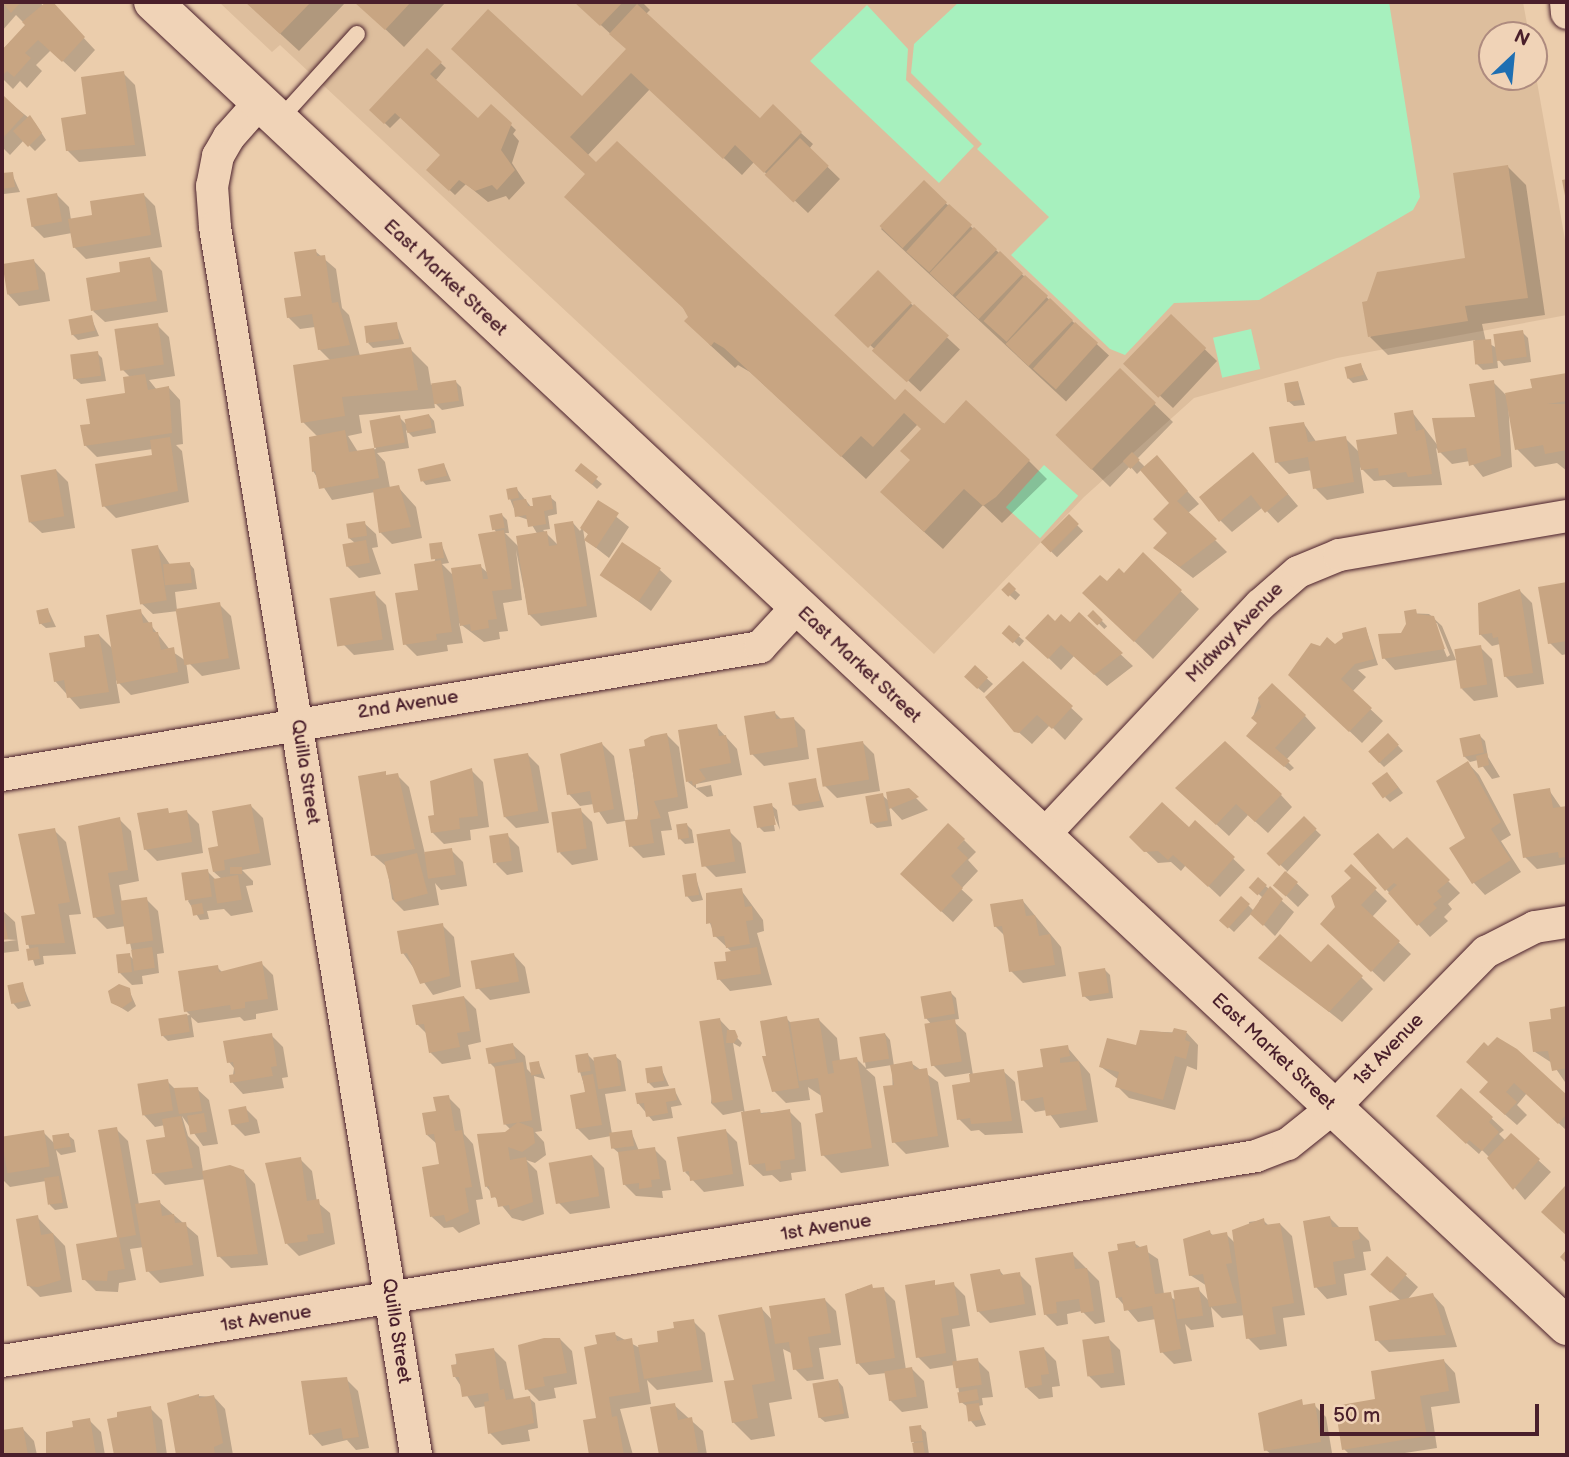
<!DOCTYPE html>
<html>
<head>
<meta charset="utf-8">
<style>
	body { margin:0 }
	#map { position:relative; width:1569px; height:1457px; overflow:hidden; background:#ebcdac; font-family:"Balsamiq Sans",sans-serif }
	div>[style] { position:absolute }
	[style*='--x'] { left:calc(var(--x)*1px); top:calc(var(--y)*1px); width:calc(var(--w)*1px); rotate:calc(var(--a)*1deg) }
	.built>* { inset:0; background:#ddbe9d }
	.green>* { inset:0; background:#a7f0be; transform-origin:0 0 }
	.shadow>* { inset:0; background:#0003; transform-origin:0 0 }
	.building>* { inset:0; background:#c8a582; transform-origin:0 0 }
	.roads { filter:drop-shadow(0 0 2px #4a1f2b) drop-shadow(0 0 2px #4a1f2b) }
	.lane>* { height:16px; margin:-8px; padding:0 8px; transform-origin:8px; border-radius:8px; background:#f0d3b7 }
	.street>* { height:32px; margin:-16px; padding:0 16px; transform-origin:16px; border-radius:16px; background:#f0d3b7 }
	.secondary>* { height:38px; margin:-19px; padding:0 19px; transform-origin:19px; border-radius:19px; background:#f0d3b7 }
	span { translate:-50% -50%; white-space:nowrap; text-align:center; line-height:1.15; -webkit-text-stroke:7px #f0d3b7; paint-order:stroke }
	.street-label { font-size:19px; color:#4a1f2b }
	.frame { position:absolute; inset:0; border:4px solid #4a1f2b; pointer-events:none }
	.north { position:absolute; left:1478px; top:21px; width:70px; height:70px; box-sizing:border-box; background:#f0d3b7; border:2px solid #ae8b7f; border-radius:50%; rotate:26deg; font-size:19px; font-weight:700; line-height:28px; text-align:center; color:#4a1f2b }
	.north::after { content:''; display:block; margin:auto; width:24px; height:32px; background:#1f6fb2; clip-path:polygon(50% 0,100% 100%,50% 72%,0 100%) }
	.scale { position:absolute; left:1320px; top:1404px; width:219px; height:32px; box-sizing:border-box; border:4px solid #4a1f2b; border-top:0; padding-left:9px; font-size:21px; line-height:24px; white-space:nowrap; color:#4a1f2b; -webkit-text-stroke:5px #f0d3b7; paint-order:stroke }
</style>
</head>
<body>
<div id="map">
	<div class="built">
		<i style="clip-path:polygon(219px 2px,1523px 2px,1529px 35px,1492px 35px,1492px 77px,1534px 77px,1534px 65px,1567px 251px,1567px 315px,1337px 358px,1194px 398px,1084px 497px,934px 654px,280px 45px,272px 52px)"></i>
	</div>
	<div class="green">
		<i style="clip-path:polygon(959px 2px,1389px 2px,1420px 197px,1413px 210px,1259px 300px,1174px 303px,1125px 355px,1110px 349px,1011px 255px,1049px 217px,977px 149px,982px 144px,911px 73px,914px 44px)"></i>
		<i style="clip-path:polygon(867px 5px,908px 49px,906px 80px,974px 146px,939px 183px,810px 61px)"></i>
		<i style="left:1251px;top:329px;width:41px;height:39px;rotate:77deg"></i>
		<i style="left:1044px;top:465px;width:46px;height:57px;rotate:42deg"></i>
	</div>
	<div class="shadow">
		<i style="clip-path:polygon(2px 2px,40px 2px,43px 6px,50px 2px,95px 50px,75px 72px,51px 50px,36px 65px,42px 71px,27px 88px,20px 81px,13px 89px,2px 78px,2px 50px,27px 26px,16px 15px,2px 31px)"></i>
		<i style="clip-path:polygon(246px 2px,346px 2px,299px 51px)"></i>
		<i style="clip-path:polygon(357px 2px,446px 2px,404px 47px)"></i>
		<i style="clip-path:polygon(576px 2px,642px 2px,650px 10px,646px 14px,760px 121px,801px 133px,813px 144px,809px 149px,840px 179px,808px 213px,754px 162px,742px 175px,650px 89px,587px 156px,895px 402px,1029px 461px,1047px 479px,1002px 523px,983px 505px,943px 549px,900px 510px,923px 429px,918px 424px,866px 479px,750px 372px,738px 365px,735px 368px,710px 345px,587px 175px,471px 67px,582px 99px,628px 50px)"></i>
		<i style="clip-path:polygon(427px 50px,446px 68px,435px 81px,484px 127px,491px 106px,516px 130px,513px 134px,519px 141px,512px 163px,525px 183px,509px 200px,506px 196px,488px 202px,466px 184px,455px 195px,428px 170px,442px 155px,401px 117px,390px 128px,371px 110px)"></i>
		<i style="clip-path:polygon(123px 73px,135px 85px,146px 156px,79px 162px,67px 150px)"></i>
		<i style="clip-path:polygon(4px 98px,35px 123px,46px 140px,35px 151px,24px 140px,10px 155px,2px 147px)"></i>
		<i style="clip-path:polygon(1508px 167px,1526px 185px,1545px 315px,1482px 324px,1486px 342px,1497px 348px,1522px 332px,1528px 338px,1531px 362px,1504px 366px,1497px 358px,1498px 368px,1483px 370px,1477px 364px,1475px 340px,1388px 355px,1370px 337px,1467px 260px)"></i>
		<i style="clip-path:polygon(12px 174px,20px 192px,4px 194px,2px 175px)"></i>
		<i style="left:924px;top:183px;width:253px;height:63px;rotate:43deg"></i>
		<i style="clip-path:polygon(143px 194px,155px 206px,162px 247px,86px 259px,74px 247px,72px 233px,44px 238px,32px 226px,57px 195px,69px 207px,71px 220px,94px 217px)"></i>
		<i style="clip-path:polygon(315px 251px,336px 269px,342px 308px,349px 315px,360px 356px,410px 349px,428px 367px,431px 385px,455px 381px,461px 387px,464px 406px,442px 410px,434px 402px,435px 408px,359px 415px,362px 433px,348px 436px,358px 452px,376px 449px,371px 421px,399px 417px,406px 424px,429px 415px,434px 421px,436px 433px,413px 437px,406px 430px,409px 448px,377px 453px,385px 462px,390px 488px,398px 487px,416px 507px,422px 538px,392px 544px,380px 532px,375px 492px,332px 500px,313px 471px,318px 437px,303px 422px,331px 361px,319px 349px,315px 327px,300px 329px,288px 317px,303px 297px)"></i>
		<i style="clip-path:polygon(150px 259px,162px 271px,168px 312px,105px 322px,93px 311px,122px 274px)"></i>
		<i style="clip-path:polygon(34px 261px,45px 273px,50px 301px,19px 306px,8px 294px)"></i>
		<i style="left:878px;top:273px;width:112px;height:58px;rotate:43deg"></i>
		<i style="clip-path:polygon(91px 317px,99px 336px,78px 340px,72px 334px)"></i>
		<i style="clip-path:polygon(1171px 317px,1217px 361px,1173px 408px,1138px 375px)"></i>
		<i style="clip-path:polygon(396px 323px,404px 344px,373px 348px,368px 343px)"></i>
		<i style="clip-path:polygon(157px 325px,169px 337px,175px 376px,149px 380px,157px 390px,169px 388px,180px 400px,183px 444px,176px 445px,182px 451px,189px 502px,116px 518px,104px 506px,154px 456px,153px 449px,97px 457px,85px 445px,92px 425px,127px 395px,131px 378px,123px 370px)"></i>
		<i style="clip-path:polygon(97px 353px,102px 358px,106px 381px,81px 384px,75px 379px)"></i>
		<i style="clip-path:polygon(1361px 365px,1368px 380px,1353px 383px,1348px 378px)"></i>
		<i style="clip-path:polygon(1120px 371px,1173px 422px,1137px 459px,1145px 467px,1168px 470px,1199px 504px,1188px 513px,1227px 552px,1193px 578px,1155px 548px,1170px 533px,1172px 503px,1142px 469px,1137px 474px,1130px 466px,1110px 487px,1057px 435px)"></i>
		<i style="clip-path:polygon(1567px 375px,1567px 471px,1557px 463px,1535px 467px,1517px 449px,1508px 401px,1512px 467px,1483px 477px,1470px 461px,1452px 464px,1436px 448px,1442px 485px,1393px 487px,1385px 480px,1374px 481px,1360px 467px,1364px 493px,1327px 500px,1315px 488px,1312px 470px,1289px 474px,1277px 462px,1304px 424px,1317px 443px,1345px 438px,1360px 453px,1399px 435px,1412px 412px,1439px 447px,1434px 419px,1477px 418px,1493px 382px,1506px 395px,1534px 390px,1532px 380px)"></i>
		<i style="clip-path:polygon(1298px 382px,1305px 405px,1294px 406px,1288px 401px)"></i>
		<i style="clip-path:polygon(444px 464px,451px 481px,426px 485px,421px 479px)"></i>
		<i style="clip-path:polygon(1264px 466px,1298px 506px,1278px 523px,1263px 507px,1232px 532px,1220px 520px)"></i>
		<i style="clip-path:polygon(56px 470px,68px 482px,75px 528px,42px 533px,30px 522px)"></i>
		<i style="clip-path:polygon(576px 470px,596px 479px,602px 484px,597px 489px)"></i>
		<i style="clip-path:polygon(516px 488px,532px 508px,550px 497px,556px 502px,557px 514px,548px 516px,550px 529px,543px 530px,559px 546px,573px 523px,580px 531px,599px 503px,629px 527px,609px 558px,586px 540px,589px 535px,583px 529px,597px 617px,541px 626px,529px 614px,516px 550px,522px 600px,503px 603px,508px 631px,499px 632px,500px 639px,484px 642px,459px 623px,463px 643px,447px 645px,448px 651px,417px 656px,405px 644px,441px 543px,449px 563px,442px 564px,454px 576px,480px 566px,489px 574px,497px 533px,494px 529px,502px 515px,507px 520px,509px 533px,505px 533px,519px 547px,538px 535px,529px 520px,517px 516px,510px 499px)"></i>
		<i style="left:1069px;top:517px;width:20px;height:37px;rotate:45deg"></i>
		<i style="clip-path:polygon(364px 523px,376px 534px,378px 547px,372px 548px,381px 574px,359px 578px,347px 566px,355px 543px,349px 538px)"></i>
		<i style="clip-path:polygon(158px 547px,171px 566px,189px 563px,194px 569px,197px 589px,175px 592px,177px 610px,219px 604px,231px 616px,240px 669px,202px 676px,190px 664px,178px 611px,153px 614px,141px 603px)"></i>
		<i style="clip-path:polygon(1143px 555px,1199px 609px,1153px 659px,1103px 611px,1107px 583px,1125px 576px)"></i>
		<i style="clip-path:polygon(660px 570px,672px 581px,651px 611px,603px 575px)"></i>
		<i style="clip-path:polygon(1567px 583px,1567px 654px,1562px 655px,1550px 643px,1540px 588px)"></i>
		<i style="left:1009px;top:585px;width:15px;height:7px;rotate:42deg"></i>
		<i style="clip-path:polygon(1520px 591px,1532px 603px,1544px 684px,1517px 688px,1505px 676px,1500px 644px,1492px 646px,1480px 634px)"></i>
		<i style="clip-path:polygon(374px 593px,386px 605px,394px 650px,354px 655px,342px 643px)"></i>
		<i style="clip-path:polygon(48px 610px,56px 627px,46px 628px,40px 623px)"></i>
		<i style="clip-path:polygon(140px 611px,170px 650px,186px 661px,189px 683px,131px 695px,116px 680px,120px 703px,80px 709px,55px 681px,99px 635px,114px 650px)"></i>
		<i style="left:1093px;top:612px;width:20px;height:4px;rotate:45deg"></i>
		<i style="clip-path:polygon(evenodd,1406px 613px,1429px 614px,1442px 626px,1456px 660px,1395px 670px,1384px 658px,1408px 625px,1406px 613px,1433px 623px,1437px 623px,1450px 655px,1447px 657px,1433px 623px)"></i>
		<i style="clip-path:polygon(1079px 615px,1133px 666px,1107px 686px,1074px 656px,1061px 670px,1028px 638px,1055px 623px,1071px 625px)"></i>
		<i style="left:1009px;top:628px;width:20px;height:7px;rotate:41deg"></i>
		<i style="clip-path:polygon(1366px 629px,1378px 665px,1358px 670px,1366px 677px,1352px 692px,1383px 721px,1362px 743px,1302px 686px)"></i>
		<i style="clip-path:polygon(1480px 647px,1492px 659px,1498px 697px,1474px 701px,1462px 689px)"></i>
		<i style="clip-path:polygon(1023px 663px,1083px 719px,1065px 740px,1050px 725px,1032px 744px,1003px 718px)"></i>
		<i style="clip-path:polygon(975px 668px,993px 684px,984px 693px,971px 682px)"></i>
		<i style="clip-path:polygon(1259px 699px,1305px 716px,1316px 728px,1286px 760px,1294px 768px,1290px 771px,1248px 736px,1259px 723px,1253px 717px)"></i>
		<i style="clip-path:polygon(775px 713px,782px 720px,793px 718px,805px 730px,809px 759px,764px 766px,752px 754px)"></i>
		<i style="clip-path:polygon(716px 726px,737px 749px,742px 775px,696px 784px,696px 788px,711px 785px,713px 796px,707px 797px,688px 782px)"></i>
		<i style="clip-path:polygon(667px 735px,679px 747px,688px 808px,668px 812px,672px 830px,661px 831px,665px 855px,643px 858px,631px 846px,639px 820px,630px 750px,647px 748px)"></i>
		<i style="clip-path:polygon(1388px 735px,1403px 751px,1384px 767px,1379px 762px)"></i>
		<i style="clip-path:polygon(1480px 736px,1485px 741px,1488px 757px,1500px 777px,1492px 779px,1478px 760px,1470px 762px,1464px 756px)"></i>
		<i style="clip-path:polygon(862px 742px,874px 754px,880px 791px,837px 798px,825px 786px)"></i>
		<i style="clip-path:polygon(602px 744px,614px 756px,625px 821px,607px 824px,594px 804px,580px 806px,569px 794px)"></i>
		<i style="clip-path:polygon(527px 754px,539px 766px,549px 823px,516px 828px,504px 816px)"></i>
		<i style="clip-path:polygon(1468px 763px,1479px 775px,1511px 835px,1501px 841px,1521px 872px,1485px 895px,1474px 883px,1467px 838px)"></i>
		<i style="clip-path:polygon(471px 770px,483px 782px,489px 827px,470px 830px,471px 840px,444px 844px,432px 832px)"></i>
		<i style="clip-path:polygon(397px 775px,409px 787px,425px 854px,451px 850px,463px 862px,467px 886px,441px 890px,435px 883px,439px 905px,404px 911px,392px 899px,387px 867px,373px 855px)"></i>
		<i style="clip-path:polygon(1392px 779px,1403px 793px,1390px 802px,1385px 797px)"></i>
		<i style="clip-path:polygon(815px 780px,824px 807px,799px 811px,793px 805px)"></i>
		<i style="clip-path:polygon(908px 790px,928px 810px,902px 820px,889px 806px,892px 826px,877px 828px,871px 823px,882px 795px,890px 802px)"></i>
		<i style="clip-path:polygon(1549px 790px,1562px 809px,1567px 808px,1567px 864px,1537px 869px,1525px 857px)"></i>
		<i style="clip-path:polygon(1281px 795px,1292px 807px,1268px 833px,1248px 815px,1229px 836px,1189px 799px)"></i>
		<i style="clip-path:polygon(771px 805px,777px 810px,780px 830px,771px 808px,775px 831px,764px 832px,759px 827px)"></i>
		<i style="clip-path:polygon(251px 806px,263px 818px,271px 865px,242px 870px,253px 881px,253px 885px,246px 886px,253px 912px,231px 916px,224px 909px,207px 911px,209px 919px,200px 920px,188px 901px,207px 871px,217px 881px,223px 880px,214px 872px,220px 847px)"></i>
		<i style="clip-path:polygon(580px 810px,592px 822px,598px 860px,572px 865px,560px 853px)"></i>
		<i style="clip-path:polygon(187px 812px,199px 824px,203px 853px,157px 861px,145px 849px)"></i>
		<i style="clip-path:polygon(119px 819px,131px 831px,139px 881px,119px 885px,122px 903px,146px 899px,158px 911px,164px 953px,157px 954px,159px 973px,142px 976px,143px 984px,132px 985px,120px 973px,129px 955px,134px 960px,126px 926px,107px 929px,95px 917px)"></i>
		<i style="clip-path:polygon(1304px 819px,1321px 835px,1286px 873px,1309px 895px,1298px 907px,1275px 885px,1287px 871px,1270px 855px)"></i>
		<i style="clip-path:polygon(1195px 822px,1245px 870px,1220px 897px,1186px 865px,1181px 871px,1171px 862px,1158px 863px,1131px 837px,1189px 829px)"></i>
		<i style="clip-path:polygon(687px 825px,692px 830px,694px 843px,685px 844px,680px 839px)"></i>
		<i style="clip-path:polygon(54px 830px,66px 842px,81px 914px,69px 915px,76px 954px,43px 956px,44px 964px,35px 966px,28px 944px,37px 915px,20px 835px)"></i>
		<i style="clip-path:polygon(729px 831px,741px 843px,746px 873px,716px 877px,704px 865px)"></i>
		<i style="clip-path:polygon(507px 835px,519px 847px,523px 872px,507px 875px,496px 864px)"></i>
		<i style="clip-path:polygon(964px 840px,976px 852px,968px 860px,978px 871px,961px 889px,973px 900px,953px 922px,914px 886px)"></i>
		<i style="clip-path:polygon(1407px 840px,1460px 893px,1448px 904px,1452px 909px,1444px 917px,1448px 921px,1430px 937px,1386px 889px,1393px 851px)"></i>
		<i style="clip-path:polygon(1351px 866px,1387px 901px,1372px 917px,1411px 954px,1384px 982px,1334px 935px,1337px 908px,1353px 878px)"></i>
		<i style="clip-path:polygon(695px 875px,703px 900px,692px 902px,687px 896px)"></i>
		<i style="clip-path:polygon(1258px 879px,1294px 912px,1275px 936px,1252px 913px,1234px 932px,1221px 920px,1241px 898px,1255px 912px,1262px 905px,1259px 901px,1262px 897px,1251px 887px)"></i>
		<i style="clip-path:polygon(741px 890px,763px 920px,764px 931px,757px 933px,772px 985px,730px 991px,719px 979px,733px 953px,715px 936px,706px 913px)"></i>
		<i style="clip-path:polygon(1023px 901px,1061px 947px,1066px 976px,1023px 983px,1011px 971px,1005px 936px,995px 926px)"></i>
		<i style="clip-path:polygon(2px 910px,15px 922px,19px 951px,2px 953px,2px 942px,17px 940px,2px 939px)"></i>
		<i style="clip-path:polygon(442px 925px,454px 937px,461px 987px,433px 995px,403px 953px)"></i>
		<i style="clip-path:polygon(514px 955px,525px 967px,530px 993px,490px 1000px,478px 988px)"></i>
		<i style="clip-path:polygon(1261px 958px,1361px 977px,1373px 989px,1342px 1022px)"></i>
		<i style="clip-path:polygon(261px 963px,273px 975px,278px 1010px,256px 1014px,256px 1019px,244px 1021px,240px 1017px,198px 1023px,191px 1017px,194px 1037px,168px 1041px,163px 1036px,160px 1019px,190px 1015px,186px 1011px,217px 967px,223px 973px)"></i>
		<i style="clip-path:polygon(1104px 969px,1110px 975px,1113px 998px,1090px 1001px,1084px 996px)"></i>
		<i style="clip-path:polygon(22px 983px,31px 1006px,18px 1009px,13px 1003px)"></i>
		<i style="clip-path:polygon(129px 990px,136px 1006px,128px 1012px,112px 1002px)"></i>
		<i style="clip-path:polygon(951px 993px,956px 998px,959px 1019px,952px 1020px,966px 1033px,973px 1075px,1003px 1071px,1015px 1082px,1023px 1133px,985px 1135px,979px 1130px,971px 1131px,959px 1119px,972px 1083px,970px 1073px,945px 1077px,933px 1065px,932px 1025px,925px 1017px)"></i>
		<i style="clip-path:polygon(464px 997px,476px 1009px,481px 1042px,468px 1045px,471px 1059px,442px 1064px,430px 1052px,427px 1034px,417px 1024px)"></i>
		<i style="clip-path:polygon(1567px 1008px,1567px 1081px,1565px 1082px,1552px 1063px,1535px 1052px,1553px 1020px,1552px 1010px)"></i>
		<i style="clip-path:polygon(786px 1018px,792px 1024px,819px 1020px,837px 1038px,840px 1061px,857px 1059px,866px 1068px,861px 1038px,885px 1034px,890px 1040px,894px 1066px,911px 1063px,938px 1082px,949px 1147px,906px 1154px,894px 1142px,892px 1065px,866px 1069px,875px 1077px,889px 1166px,841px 1173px,823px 1155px,823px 1097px,808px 1087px,810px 1100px,786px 1103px,774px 1091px,768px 1058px)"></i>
		<i style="clip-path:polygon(720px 1020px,742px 1043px,740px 1047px,733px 1043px,745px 1114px,789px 1111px,801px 1123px,806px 1171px,791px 1173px,792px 1180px,780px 1182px,772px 1175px,763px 1176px,751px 1165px,743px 1111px,723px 1115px,711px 1103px)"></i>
		<i style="clip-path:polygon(1142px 1031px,1187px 1033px,1198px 1045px,1197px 1070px,1187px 1066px,1175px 1110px,1129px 1098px,1117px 1086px,1119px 1080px,1101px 1067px,1137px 1048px)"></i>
		<i style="clip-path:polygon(271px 1035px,283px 1047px,288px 1077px,282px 1078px,284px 1088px,243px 1094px,232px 1082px,234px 1068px,229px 1062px)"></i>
		<i style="clip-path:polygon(513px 1045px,525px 1056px,527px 1069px,533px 1075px,539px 1063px,545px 1079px,534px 1076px,542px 1131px,535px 1132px,544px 1142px,546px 1155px,535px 1163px,526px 1160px,537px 1171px,544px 1214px,523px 1221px,512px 1218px,486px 1186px,511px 1130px,504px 1123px,496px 1069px,489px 1062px)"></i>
		<i style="clip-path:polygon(1067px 1047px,1090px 1074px,1098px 1122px,1060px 1128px,1047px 1110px,1035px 1112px,1023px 1100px)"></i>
		<i style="clip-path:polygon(1488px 1048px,1516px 1050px,1567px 1097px,1567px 1131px,1527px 1093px,1517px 1105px,1527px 1115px,1517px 1125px,1493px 1104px)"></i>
		<i style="clip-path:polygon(588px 1055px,596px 1063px,615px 1056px,621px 1061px,626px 1091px,605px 1094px,612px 1134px,631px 1131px,639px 1151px,654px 1149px,666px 1161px,671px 1190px,662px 1191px,663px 1198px,636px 1196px,624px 1184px,620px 1154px,613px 1148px,611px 1136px,589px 1140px,577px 1128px,587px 1094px,580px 1072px)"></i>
		<i style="clip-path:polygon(661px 1068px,669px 1086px,654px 1088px,649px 1083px)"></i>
		<i style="clip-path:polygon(167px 1081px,176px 1090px,197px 1089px,209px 1100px,218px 1144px,203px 1146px,182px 1116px,188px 1136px,199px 1147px,203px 1172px,243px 1171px,255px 1184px,268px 1265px,231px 1268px,219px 1256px,206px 1179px,165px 1185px,153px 1173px,169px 1138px,165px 1125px,155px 1127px,144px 1115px)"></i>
		<i style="clip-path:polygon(674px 1089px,682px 1105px,671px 1107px,673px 1118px,653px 1121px,638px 1103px)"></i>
		<i style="clip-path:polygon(1461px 1090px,1504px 1130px,1499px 1134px,1506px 1141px,1511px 1135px,1551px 1172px,1525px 1200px,1490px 1158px,1482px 1150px,1479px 1154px,1450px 1128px)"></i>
		<i style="clip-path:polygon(448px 1097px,460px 1109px,464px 1134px,473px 1144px,483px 1199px,476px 1200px,480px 1224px,459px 1233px,453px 1227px,444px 1228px,432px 1217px,441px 1166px,438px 1145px,427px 1135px)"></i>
		<i style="clip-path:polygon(245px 1108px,257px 1120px,260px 1133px,245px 1136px,233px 1124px)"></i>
		<i style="clip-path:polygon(116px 1129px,128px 1141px,139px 1205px,159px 1202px,198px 1236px,204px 1276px,160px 1283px,148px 1271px,144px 1247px,130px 1249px,136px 1280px,119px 1283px,118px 1292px,96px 1291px,84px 1279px,119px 1239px)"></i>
		<i style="clip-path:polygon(725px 1130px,737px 1142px,744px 1186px,704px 1192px,685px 1172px)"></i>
		<i style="clip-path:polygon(43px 1132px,55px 1144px,68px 1135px,74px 1140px,76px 1152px,61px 1155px,56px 1150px,68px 1208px,55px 1210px,50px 1205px,46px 1181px,10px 1187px,2px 1179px,2px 1139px)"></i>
		<i style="clip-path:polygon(592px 1156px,604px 1168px,610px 1208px,570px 1214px,558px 1202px)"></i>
		<i style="clip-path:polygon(300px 1159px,312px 1171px,317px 1202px,330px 1213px,335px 1244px,299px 1256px,287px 1244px)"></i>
		<i style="clip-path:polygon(37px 1217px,65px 1246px,72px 1292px,40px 1297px,28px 1285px)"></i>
		<i style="clip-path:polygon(1330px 1218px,1341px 1229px,1357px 1229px,1369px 1241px,1371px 1251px,1363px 1252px,1366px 1270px,1344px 1274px,1347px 1295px,1327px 1299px,1316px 1287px)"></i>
		<i style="clip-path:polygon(1263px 1220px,1269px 1226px,1280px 1224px,1292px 1236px,1305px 1315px,1283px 1318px,1287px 1346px,1260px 1350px,1248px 1338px,1245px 1315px,1222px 1318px,1211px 1307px,1214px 1327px,1191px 1330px,1185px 1324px,1192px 1361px,1174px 1364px,1162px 1352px,1156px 1319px,1138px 1322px,1117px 1297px,1134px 1243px,1158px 1259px,1164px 1294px,1176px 1300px,1198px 1289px,1209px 1301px,1207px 1286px,1190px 1275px,1209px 1232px,1214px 1236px,1226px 1234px,1236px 1244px,1250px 1229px,1249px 1222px)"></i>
		<i style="clip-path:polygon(1072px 1254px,1099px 1281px,1105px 1322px,1095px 1324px,1082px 1311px,1067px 1314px,1068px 1324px,1057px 1326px,1045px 1314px)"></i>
		<i style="clip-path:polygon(1388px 1259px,1418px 1287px,1407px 1300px,1433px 1295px,1444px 1307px,1457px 1347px,1389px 1352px,1377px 1340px,1401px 1301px,1385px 1287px)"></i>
		<i style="clip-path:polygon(1000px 1271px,1005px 1277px,1019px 1274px,1031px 1286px,1036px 1315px,990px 1323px,978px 1311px)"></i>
		<i style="clip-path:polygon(953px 1284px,965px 1296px,970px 1326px,952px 1329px,957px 1363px,977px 1360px,989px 1372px,993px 1397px,982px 1398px,983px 1405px,978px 1406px,986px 1425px,976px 1427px,971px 1421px,968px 1407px,961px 1402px,954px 1365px,930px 1369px,918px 1357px)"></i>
		<i style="clip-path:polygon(857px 1289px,883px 1289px,895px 1301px,906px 1370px,912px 1369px,924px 1381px,928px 1408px,902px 1412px,890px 1400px,886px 1373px,869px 1375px,858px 1363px)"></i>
		<i style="clip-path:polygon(824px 1299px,836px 1311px,841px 1345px,819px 1348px,824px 1379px,807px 1381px,795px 1369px,793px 1354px,783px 1349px,792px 1399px,769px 1403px,775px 1436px,751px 1440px,733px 1422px,736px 1381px,762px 1309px,773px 1321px)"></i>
		<i style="clip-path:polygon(693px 1321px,705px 1333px,713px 1382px,657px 1390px,647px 1380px,651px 1404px,620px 1409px,633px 1455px,591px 1455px,585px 1421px,598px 1419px,599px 1346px,614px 1334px,638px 1347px,660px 1344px)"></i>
		<i style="clip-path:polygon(1108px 1338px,1120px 1350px,1125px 1385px,1101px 1388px,1089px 1376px)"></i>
		<i style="clip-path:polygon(560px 1339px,572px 1351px,577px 1384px,554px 1388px,556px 1398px,539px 1401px,527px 1389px)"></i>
		<i style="clip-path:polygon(1044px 1349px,1056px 1361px,1060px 1386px,1052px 1387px,1053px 1397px,1039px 1399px,1027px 1388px)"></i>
		<i style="clip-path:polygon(494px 1350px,506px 1362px,514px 1400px,529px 1398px,535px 1403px,538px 1428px,528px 1430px,530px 1441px,502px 1445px,490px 1433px,486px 1406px,475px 1408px,455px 1377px,457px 1356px)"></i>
		<i style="clip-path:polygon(1444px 1361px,1455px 1373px,1460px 1403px,1431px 1407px,1437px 1448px,1392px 1455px,1350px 1455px,1344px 1449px)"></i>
		<i style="clip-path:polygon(346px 1379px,358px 1391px,369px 1448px,356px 1450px,347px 1440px,322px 1446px,311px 1434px)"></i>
		<i style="clip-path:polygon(838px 1381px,843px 1387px,849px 1418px,825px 1422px,819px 1417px)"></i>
		<i style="clip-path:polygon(198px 1396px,214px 1397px,225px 1409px,233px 1455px,178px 1455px,169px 1404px)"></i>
		<i style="clip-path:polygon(674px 1405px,703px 1431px,707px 1455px,660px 1455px,652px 1409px)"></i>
		<i style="clip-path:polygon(1285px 1405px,1314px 1405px,1326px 1417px,1332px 1453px,1272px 1455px,1266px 1450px)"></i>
		<i style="clip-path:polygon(150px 1408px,162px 1420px,167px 1455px,115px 1455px,109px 1421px)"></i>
		<i style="clip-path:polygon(89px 1420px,101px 1432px,105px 1455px,49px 1455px,47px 1433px,75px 1428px)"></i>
		<i style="clip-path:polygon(920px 1427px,926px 1432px,929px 1455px,916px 1455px,911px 1428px)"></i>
		<i style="clip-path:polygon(23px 1429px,34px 1441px,37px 1455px,2px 1455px,2px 1432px)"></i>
	</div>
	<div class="building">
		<i style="clip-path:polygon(2px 2px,21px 2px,11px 13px)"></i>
		<i style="clip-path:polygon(46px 2px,53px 2px,85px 37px,62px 62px,38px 40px,25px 53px,31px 58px,14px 77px,7px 71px,2px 76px,2px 50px,25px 25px,22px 22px)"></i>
		<i style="clip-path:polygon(245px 2px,311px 2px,280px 34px)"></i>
		<i style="clip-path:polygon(354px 2px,411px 2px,385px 30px)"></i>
		<i style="clip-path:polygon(574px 2px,623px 2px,600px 26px)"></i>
		<i style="clip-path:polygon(637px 4px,760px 118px,773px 104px,802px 132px,764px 173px,735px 145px,723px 159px,631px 73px,570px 137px,596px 162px,617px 141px,895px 400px,905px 389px,944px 424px,966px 400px,1030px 460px,996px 497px,983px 506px,964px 489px,924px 532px,880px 492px,910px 460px,900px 451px,921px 429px,904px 413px,873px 447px,861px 436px,841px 457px,724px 348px,714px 342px,711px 346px,684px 321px,688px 317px,683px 308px,564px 197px,585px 174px,451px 49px,488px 9px,582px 96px,626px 49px,609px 34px)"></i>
		<i style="clip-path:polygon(427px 48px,442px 62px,430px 74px,478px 118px,491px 104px,512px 123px,501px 150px,515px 170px,497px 190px,492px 185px,475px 191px,459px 180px,449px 191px,426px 170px,440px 155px,395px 113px,384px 124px,369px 110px)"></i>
		<i style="clip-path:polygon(124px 71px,135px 145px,66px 151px,61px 118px,86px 114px,81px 77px)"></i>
		<i style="clip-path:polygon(4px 96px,24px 115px,2px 139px,2px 98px)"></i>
		<i style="clip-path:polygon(30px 115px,42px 133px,28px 147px,13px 131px)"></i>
		<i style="left:800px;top:138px;width:40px;height:51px;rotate:44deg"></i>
		<i style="clip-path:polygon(1508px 165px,1528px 298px,1465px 306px,1468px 321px,1368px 337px,1362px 302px,1367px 301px,1377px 272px,1465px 258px,1453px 173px)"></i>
		<i style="clip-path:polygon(13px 172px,15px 187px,2px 189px,2px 173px)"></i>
		<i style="clip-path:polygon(1567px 179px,1567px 201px,1566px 201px,1562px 180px)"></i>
		<i style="left:924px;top:180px;width:32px;height:64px;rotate:44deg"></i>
		<i style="left:57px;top:193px;width:29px;height:31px;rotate:80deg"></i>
		<i style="clip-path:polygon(144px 193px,151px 235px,73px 248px,68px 219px,92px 215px,90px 201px)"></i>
		<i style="left:949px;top:204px;width:31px;height:64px;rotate:42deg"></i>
		<i style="left:974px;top:227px;width:32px;height:64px;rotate:44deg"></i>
		<i style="clip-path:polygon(316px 249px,317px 256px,325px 255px,332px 303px,338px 302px,350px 345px,318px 350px,312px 314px,287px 318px,284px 298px,301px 296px,294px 252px)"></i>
		<i style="left:1000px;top:251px;width:32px;height:64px;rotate:44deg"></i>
		<i style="clip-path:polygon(150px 257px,157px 301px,91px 311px,86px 278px,120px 272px,119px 262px)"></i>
		<i style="left:34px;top:259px;width:31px;height:32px;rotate:81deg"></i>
		<i style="left:878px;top:270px;width:47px;height:63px;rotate:44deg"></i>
		<i style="left:1025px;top:275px;width:31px;height:62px;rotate:42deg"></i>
		<i style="left:1050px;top:298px;width:32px;height:64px;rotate:44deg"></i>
		<i style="left:914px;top:304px;width:47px;height:63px;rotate:42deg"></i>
		<i style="left:1171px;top:314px;width:49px;height:69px;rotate:44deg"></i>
		<i style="left:92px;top:315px;width:16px;height:24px;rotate:79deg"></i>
		<i style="left:397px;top:322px;width:17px;height:33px;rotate:83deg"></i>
		<i style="left:1075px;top:322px;width:31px;height:63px;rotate:42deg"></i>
		<i style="left:158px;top:323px;width:42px;height:44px;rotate:82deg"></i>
		<i style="left:1523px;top:330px;width:27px;height:30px;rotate:82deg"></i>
		<i style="left:1491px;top:339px;width:24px;height:18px;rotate:85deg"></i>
		<i style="clip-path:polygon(411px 347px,418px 390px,342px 397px,345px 416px,301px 423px,293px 365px)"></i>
		<i style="left:98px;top:351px;width:25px;height:28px;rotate:83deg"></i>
		<i style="left:1361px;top:363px;width:12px;height:17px;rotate:76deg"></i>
		<i style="left:1120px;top:368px;width:50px;height:93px;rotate:44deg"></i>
		<i style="clip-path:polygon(1567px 373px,1567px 401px,1547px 404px,1567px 404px,1567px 450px,1545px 454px,1543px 445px,1515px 450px,1505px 393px,1532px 388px,1530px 379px)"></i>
		<i style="clip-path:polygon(145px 374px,148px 390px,169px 386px,172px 433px,84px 446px,80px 425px,90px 424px,86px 399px,125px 393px,123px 377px)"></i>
		<i style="left:456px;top:380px;width:21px;height:25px;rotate:82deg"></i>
		<i style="clip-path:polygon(1494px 380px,1501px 456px,1469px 466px,1466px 448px,1438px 453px,1432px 418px,1475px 417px,1469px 384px)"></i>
		<i style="left:1298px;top:381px;width:19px;height:14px;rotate:81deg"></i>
		<i style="clip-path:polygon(1413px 410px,1416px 431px,1424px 429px,1432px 474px,1408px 477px,1406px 472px,1379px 476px,1378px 468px,1361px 470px,1356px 440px,1397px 434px,1394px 413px)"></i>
		<i style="left:429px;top:414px;width:14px;height:25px;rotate:78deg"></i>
		<i style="left:400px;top:415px;width:28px;height:31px;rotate:80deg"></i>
		<i style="clip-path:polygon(1304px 422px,1308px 442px,1346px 436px,1354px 482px,1313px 489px,1308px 457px,1275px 463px,1269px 427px)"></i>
		<i style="clip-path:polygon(345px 430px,349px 452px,374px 448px,379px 478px,319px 489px,315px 471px,312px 472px,309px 437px)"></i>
		<i style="clip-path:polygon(170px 437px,178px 491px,102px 507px,95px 464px,152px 455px,150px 440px)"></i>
		<i style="left:1132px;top:452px;width:11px;height:13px;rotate:45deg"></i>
		<i style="clip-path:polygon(1253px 452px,1288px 494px,1265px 513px,1251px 495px,1219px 522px,1199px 497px)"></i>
		<i style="clip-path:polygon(1157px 455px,1188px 491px,1177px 501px,1217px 539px,1180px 567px,1153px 548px,1167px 533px,1153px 519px,1169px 503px,1140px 470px)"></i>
		<i style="left:444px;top:463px;width:13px;height:27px;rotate:77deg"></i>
		<i style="left:581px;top:463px;width:22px;height:10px;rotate:39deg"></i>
		<i style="left:56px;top:469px;width:48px;height:36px;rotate:80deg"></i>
		<i style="clip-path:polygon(399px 485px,411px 527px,379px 533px,373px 490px)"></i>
		<i style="left:517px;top:487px;width:11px;height:11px;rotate:80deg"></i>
		<i style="clip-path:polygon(551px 495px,553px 509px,544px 511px,546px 524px,528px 527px,526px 515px,515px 517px,513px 501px,526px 499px,528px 506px,533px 506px,532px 498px)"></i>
		<i style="clip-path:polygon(598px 500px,619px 513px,596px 548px,584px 540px,588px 534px,580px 528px)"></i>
		<i style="left:502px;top:513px;width:15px;height:13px;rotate:79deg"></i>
		<i style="left:1069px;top:514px;width:14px;height:40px;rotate:45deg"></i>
		<i style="left:365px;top:521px;width:15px;height:19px;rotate:82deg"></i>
		<i style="clip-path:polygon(573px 521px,587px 606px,528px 615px,516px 536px,547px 531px,549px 546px,557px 545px,554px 524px)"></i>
		<i style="clip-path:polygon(504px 530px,512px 589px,492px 591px,497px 619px,488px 620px,489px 628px,471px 631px,470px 624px,460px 626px,451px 568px,481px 564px,483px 579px,488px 579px,478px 534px)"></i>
		<i style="left:366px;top:540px;width:23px;height:24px;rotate:80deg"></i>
		<i style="left:442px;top:542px;width:16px;height:13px;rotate:83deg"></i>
		<i style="left:622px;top:542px;width:47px;height:40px;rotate:34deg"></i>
		<i style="left:158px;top:545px;width:56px;height:27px;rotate:81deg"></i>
		<i style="clip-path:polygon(1143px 552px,1182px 590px,1134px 642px,1082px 593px,1100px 575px,1107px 581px,1119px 568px,1124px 573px)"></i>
		<i style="clip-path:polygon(441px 560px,452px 632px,436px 634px,437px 640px,403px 645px,395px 593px,418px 590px,414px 564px)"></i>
		<i style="left:190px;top:562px;width:21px;height:27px;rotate:85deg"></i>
		<i style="left:1009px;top:582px;width:10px;height:11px;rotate:45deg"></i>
		<i style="clip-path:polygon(1567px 582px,1567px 641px,1548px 644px,1538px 587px)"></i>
		<i style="clip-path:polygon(1520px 589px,1533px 673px,1504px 677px,1498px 637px,1493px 638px,1492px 633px,1479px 635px,1478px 603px)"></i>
		<i style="left:375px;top:591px;width:49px;height:46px;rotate:81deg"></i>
		<i style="left:220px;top:602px;width:57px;height:45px;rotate:81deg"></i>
		<i style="left:48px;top:608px;width:14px;height:12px;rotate:78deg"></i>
		<i style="clip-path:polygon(141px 609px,143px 623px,152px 622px,153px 632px,158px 632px,161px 650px,174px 647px,178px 672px,117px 684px,106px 615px)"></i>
		<i style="clip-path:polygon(1416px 609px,1417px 614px,1434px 616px,1445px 649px,1382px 659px,1378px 634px,1401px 633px,1406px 624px,1404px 611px)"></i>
		<i style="left:1093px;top:610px;width:14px;height:8px;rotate:45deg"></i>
		<i style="clip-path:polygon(1079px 612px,1123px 653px,1094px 675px,1061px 645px,1048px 659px,1025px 638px,1048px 614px,1055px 621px,1061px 614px,1070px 622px)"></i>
		<i style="left:1009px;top:625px;width:15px;height:11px;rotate:42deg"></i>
		<i style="clip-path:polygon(1366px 627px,1374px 659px,1355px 664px,1341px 679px,1372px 708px,1349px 732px,1288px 675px,1311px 643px,1320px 646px,1327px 637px,1335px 644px,1343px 638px,1342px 633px)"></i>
		<i style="clip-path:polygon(99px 634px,109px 692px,67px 698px,64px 680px,54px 682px,49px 653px,85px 647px,84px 636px)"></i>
		<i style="left:1481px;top:645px;width:40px;height:27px;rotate:81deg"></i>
		<i style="clip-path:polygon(1023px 661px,1073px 706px,1052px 729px,1037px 715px,1019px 733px,1014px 732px,985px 697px)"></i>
		<i style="left:975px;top:665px;width:18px;height:16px;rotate:43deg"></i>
		<i style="clip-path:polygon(1272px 683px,1306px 715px,1275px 748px,1290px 761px,1284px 767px,1246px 736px,1257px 723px,1251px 718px,1261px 707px,1258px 698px)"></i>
		<i style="clip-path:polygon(775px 711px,776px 719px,794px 717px,798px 747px,750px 755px,744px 716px)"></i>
		<i style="clip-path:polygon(717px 724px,719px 736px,726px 735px,731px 763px,699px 769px,706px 779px,693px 786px,692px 781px,686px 782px,678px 730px)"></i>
		<i style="clip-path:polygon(667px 733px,678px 797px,654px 801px,661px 818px,650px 820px,654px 843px,629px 847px,625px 820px,637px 819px,639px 810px,629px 749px,645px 746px,644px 740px,651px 736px)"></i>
		<i style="left:1388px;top:733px;width:16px;height:27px;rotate:47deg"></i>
		<i style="left:1480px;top:734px;width:19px;height:21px;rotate:78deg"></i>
		<i style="left:863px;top:741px;width:39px;height:47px;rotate:81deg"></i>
		<i style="clip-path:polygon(1225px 741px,1282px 794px,1255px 822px,1236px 804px,1216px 825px,1175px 788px)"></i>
		<i style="clip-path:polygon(602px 742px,614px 809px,594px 813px,590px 791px,567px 795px,560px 754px)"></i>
		<i style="left:528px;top:753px;width:59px;height:35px;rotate:80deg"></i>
		<i style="clip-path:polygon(1487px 753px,1489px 765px,1478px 768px,1476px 756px)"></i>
		<i style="clip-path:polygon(1468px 761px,1501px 822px,1491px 829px,1511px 860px,1472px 884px,1449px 848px,1465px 838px,1436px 781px)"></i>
		<i style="clip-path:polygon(472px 768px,478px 816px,459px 818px,460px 829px,431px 833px,428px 816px,434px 815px,430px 781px)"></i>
		<i style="clip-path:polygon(386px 771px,386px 775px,398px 773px,415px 849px,371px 856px,358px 776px)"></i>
		<i style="left:1387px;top:772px;width:19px;height:19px;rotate:54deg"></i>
		<i style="left:816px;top:778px;width:23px;height:28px;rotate:80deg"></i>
		<i style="clip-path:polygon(909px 788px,919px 797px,889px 809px,886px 792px)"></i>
		<i style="clip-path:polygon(1550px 788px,1553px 808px,1567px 806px,1567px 857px,1559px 858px,1558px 852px,1523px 858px,1513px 794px)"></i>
		<i style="left:883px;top:793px;width:28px;height:18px;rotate:80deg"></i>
		<i style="clip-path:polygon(1162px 802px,1189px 827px,1195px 820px,1235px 857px,1208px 887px,1173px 855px,1168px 860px,1158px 851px,1144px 852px,1129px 837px)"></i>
		<i style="left:772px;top:803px;width:22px;height:19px;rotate:80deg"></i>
		<i style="clip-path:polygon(251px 804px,260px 853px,224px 860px,225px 870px,213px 872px,208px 848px,218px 846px,212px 811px)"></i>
		<i style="clip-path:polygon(168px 808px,169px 813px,187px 810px,192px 842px,144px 850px,137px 813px)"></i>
		<i style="left:581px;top:808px;width:41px;height:30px;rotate:82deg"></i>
		<i style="left:1304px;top:816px;width:18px;height:53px;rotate:45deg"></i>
		<i style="clip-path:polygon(120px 817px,128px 870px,108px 873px,115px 914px,93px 918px,78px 826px)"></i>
		<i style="left:687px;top:823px;width:15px;height:11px;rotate:82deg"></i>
		<i style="clip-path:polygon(948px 823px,965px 839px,957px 848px,968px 858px,951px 876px,963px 888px,941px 912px,900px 874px)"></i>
		<i style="clip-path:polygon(55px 828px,70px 902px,58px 904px,65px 943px,26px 945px,21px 916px,35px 914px,18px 834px)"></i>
		<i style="left:730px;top:829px;width:33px;height:34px;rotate:81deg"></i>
		<i style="left:508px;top:833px;width:28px;height:19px;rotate:82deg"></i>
		<i style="clip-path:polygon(1378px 833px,1393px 849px,1407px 837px,1450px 880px,1437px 891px,1442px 897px,1433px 904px,1437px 908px,1417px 926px,1388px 893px,1397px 885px,1394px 883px,1385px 891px,1353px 854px)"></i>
		<i style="left:452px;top:848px;width:27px;height:28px;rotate:82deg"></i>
		<i style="left:417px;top:853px;width:42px;height:34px;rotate:75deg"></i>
		<i style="clip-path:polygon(1351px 864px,1377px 888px,1361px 905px,1400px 941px,1371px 972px,1320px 924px,1335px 907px,1331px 896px,1351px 878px,1344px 871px)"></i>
		<i style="left:242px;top:867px;width:7px;height:12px;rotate:90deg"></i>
		<i style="left:208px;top:869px;width:28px;height:27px;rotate:82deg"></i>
		<i style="left:1285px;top:871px;width:17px;height:19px;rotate:40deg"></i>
		<i style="left:696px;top:873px;width:22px;height:14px;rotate:82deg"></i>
		<i style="left:238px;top:875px;width:25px;height:25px;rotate:81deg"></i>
		<i style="left:1258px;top:877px;width:12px;height:14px;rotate:42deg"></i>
		<i style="clip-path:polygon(1270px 886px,1283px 899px,1263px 926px,1250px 914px)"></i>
		<i style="clip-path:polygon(742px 888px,745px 907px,752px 906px,753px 920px,746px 921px,750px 944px,726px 948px,724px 936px,713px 937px,711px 923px,706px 924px,706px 893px)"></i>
		<i style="left:1241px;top:896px;width:12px;height:33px;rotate:42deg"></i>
		<i style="left:147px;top:897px;width:44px;height:27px;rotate:82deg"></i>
		<i style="clip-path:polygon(1023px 899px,1026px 916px,1035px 915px,1039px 936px,1050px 934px,1055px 965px,1009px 972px,1002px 926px,994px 927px,990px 904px)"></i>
		<i style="left:202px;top:903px;width:11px;height:11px;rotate:80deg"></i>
		<i style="clip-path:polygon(2px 907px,8px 939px,2px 940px)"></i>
		<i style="clip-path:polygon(443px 923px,450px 976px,420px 984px,407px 953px,401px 954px,397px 931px)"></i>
		<i style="clip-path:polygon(1280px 934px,1311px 962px,1328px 944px,1363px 976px,1329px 1012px,1258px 958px)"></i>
		<i style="left:38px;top:947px;width:12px;height:12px;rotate:81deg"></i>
		<i style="left:152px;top:947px;width:21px;height:21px;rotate:82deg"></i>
		<i style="clip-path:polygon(757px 947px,761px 974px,717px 980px,714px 962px,726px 961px,725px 952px)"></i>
		<i style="left:130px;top:953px;width:19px;height:14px;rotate:84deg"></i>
		<i style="left:514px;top:953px;width:29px;height:44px;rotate:80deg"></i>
		<i style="clip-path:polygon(262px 961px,268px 999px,245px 1002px,245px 1008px,231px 1010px,230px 1005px,184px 1012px,178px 971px,218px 965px,219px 972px)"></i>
		<i style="left:1105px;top:968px;width:25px;height:27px;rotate:81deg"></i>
		<i style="left:23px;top:982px;width:19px;height:16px;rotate:78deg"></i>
		<i style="clip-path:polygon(119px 984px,130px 988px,132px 1001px,122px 1008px,111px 1003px,108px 991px)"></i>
		<i style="left:951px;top:991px;width:23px;height:31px;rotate:80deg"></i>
		<i style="clip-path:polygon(464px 996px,470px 1031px,457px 1033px,460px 1047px,429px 1053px,424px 1024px,416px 1025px,412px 1005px)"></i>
		<i style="clip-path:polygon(1567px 1006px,1567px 1068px,1552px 1071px,1548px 1051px,1533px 1052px,1529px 1022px,1551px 1019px,1550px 1009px)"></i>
		<i style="left:187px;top:1014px;width:18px;height:29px;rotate:81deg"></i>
		<i style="clip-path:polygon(787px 1016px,799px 1088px,772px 1092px,762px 1056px,766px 1056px,760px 1021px)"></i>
		<i style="left:720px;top:1018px;width:83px;height:21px;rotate:81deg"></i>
		<i style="clip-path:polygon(819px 1018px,828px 1074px,834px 1073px,832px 1061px,857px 1057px,872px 1148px,821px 1156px,815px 1114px,823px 1112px,818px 1078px,799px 1081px,790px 1022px)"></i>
		<i style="left:955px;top:1019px;width:43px;height:31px;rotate:81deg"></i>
		<i style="clip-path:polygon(1174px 1028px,1187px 1031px,1185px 1040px,1190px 1042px,1186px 1059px,1175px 1056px,1163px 1100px,1115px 1087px,1119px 1072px,1099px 1067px,1107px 1038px,1136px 1045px,1140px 1030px,1172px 1033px)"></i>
		<i style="clip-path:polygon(727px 1030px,735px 1030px,738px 1037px,734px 1043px,726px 1043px)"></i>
		<i style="clip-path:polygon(272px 1033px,277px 1066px,271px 1067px,273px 1076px,230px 1083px,229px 1075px,235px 1074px,233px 1062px,227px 1063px,223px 1041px)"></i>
		<i style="left:885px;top:1033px;width:26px;height:26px;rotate:81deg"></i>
		<i style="clip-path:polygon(1497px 1037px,1517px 1049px,1567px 1095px,1567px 1114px,1558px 1124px,1514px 1083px,1506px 1092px,1517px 1102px,1505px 1115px,1479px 1092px,1488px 1082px,1466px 1062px,1484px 1042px,1488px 1046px)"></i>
		<i style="left:513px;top:1043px;width:16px;height:28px;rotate:79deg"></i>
		<i style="clip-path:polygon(1068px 1045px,1070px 1056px,1060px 1058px,1060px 1063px,1079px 1061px,1087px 1110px,1046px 1116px,1043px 1097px,1021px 1101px,1017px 1071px,1043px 1067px,1040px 1049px)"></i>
		<i style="left:588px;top:1053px;width:18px;height:13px;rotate:81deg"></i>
		<i style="left:616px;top:1054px;width:32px;height:23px;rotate:81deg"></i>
		<i style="left:539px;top:1061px;width:13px;height:10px;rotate:81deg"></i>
		<i style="clip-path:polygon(912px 1061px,914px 1070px,927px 1068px,938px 1136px,892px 1143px,883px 1086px,894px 1085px,890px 1065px)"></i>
		<i style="left:523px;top:1062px;width:59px;height:29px;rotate:81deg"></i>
		<i style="left:662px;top:1066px;width:15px;height:17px;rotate:82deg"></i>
		<i style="clip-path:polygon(1004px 1069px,1012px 1121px,971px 1124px,970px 1118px,957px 1120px,952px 1085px,970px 1082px,969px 1074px)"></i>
		<i style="clip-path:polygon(593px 1074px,602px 1125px,576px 1129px,570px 1095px,585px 1092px,582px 1076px)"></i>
		<i style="left:168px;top:1079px;width:32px;height:31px;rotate:81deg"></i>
		<i style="clip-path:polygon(198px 1087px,202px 1111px,179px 1114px,174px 1088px)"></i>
		<i style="clip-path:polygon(675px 1088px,677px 1100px,666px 1102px,668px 1113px,646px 1117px,644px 1103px,637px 1104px,635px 1093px)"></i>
		<i style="clip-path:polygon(1461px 1088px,1493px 1117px,1489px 1122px,1499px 1132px,1482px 1151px,1469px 1140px,1466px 1144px,1436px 1116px)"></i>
		<i style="clip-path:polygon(449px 1095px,455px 1131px,462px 1130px,472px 1187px,465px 1188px,469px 1212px,446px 1222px,444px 1215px,430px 1217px,422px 1167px,439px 1164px,434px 1134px,426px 1135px,422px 1113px,436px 1111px,433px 1097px)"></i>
		<i style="left:246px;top:1106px;width:16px;height:18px;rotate:79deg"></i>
		<i style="clip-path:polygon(760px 1109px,761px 1114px,790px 1109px,795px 1159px,780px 1161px,781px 1169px,766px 1171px,765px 1163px,749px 1165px,741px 1112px)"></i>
		<i style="left:204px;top:1113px;width:19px;height:17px;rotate:81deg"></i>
		<i style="clip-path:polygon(181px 1116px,193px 1168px,152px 1174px,146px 1140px,165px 1137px,162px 1119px)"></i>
		<i style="clip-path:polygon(518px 1122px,533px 1128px,535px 1143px,522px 1152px,508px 1147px,510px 1160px,526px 1157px,533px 1202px,510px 1210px,509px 1205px,498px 1207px,496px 1197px,491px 1198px,489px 1186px,485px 1187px,477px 1134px,505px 1132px)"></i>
		<i style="clip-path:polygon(117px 1127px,136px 1235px,119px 1238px,125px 1269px,108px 1271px,107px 1281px,82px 1280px,76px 1244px,117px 1237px,98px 1130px)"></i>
		<i style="clip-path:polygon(726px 1129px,733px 1174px,690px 1181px,689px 1171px,683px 1172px,677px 1137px)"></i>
		<i style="left:44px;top:1130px;width:37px;height:43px;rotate:81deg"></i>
		<i style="left:632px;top:1130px;width:16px;height:23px;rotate:83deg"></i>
		<i style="left:69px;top:1133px;width:14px;height:17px;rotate:82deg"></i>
		<i style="clip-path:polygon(1511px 1133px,1540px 1159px,1513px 1190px,1487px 1158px)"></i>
		<i style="clip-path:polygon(655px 1147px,660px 1179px,651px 1180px,652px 1187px,639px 1189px,639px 1183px,623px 1185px,618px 1152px)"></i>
		<i style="left:592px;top:1155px;width:42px;height:44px;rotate:80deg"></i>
		<i style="clip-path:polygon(301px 1157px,307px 1201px,319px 1199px,324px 1233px,307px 1235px,308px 1241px,285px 1244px,265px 1163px)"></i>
		<i style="clip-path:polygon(230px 1165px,244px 1170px,258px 1254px,217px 1257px,202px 1171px)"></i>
		<i style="left:59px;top:1176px;width:27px;height:15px;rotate:82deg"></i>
		<i style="clip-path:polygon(1565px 1186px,1567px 1188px,1567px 1236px,1541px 1212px)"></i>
		<i style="clip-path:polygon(160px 1200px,162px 1216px,174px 1214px,175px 1223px,186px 1222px,193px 1265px,146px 1272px,135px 1204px)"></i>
		<i style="clip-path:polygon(38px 1215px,41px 1235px,53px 1233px,61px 1280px,38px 1287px,27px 1286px,16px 1219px)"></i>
		<i style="clip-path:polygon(1330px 1216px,1332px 1227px,1358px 1227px,1360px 1239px,1352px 1241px,1355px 1258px,1333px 1262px,1336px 1284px,1314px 1288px,1303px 1221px)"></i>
		<i style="clip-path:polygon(1264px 1218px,1265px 1225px,1280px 1223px,1294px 1303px,1272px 1307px,1276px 1334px,1246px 1339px,1232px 1230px)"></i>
		<i style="clip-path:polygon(1210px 1230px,1211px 1235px,1227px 1232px,1232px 1263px,1226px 1264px,1237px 1303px,1209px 1307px,1203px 1274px,1189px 1276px,1183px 1239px)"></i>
		<i style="clip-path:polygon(1135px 1241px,1136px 1248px,1147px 1245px,1155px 1294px,1171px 1292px,1181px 1349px,1160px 1353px,1152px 1306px,1124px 1311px,1122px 1297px,1116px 1298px,1108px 1252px,1118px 1250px,1117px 1244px)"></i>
		<i style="clip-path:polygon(1567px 1249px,1567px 1264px,1560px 1257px)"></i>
		<i style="clip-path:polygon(1073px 1252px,1075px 1269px,1087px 1268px,1094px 1311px,1081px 1313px,1079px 1299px,1056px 1302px,1057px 1313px,1044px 1315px,1035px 1258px)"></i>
		<i style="left:1387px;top:1256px;width:27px;height:25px;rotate:42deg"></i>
		<i style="clip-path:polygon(1000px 1269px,1001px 1275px,1020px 1272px,1025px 1304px,977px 1312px,970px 1274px)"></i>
		<i style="clip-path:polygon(935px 1280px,935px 1285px,954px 1282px,959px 1315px,941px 1318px,946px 1353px,916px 1358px,905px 1285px)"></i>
		<i style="clip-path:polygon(872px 1284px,873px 1288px,884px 1287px,895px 1358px,856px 1364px,845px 1294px)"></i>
		<i style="left:1199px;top:1287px;width:29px;height:26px;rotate:82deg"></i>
		<i style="clip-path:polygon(1433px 1293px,1446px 1335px,1375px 1341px,1369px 1306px)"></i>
		<i style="clip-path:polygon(825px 1298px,831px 1333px,808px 1337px,813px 1367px,793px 1370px,789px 1342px,775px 1344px,769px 1306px)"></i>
		<i style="clip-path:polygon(762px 1307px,775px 1381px,752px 1385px,758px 1418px,732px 1423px,724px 1381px,734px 1380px,718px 1315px)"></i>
		<i style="clip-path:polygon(694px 1319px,702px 1370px,644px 1379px,638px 1345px,658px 1342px,657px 1331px,674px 1328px,673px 1322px)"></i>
		<i style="clip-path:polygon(615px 1332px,617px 1341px,632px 1338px,640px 1392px,609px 1397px,612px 1417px,617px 1416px,624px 1455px,589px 1455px,583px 1420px,596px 1418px,584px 1347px,597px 1344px,595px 1335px)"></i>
		<i style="left:1109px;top:1336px;width:37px;height:27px;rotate:82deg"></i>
		<i style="clip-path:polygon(544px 1338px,560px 1338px,567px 1373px,543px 1377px,545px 1386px,525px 1390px,518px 1345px)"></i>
		<i style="clip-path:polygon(1044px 1347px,1049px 1374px,1041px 1375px,1042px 1385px,1025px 1388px,1019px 1351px)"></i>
		<i style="clip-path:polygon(494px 1348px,500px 1390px,504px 1389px,506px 1400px,530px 1396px,534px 1423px,488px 1434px,484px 1402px,489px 1401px,488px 1393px,462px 1397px,459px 1377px,453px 1377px,451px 1365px,457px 1364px,455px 1354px)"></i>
		<i style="left:978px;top:1358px;width:27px;height:26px;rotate:82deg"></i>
		<i style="clip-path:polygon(1444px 1359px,1449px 1391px,1420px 1396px,1427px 1436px,1342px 1450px,1335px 1406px,1375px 1399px,1371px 1371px)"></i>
		<i style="left:912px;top:1367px;width:30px;height:28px;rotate:81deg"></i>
		<i style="clip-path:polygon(347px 1377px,359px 1437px,343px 1439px,341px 1428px,309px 1435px,301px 1381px)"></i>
		<i style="left:838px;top:1379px;width:35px;height:26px;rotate:80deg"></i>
		<i style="left:977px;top:1389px;width:11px;height:20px;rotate:80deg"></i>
		<i style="clip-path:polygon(199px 1394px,199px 1398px,214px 1395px,223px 1443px,214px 1447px,215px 1455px,176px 1455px,167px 1403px)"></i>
		<i style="clip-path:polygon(1302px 1399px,1303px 1405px,1315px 1403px,1321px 1442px,1264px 1451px,1258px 1413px)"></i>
		<i style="clip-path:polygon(675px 1403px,678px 1420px,692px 1417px,698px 1452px,659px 1455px,650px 1407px)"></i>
		<i style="left:979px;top:1403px;width:17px;height:13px;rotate:83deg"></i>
		<i style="clip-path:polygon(151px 1406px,157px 1455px,114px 1455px,107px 1419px,117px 1417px,117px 1412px)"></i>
		<i style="clip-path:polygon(90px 1418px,96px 1455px,46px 1455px,46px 1432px,73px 1427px,72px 1421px)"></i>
		<i style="left:921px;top:1425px;width:16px;height:12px;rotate:83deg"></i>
		<i style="clip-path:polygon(23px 1427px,28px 1455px,2px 1455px,2px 1430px)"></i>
		<i style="clip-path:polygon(923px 1442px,925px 1455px,914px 1455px,912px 1443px)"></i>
	</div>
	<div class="roads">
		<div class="lane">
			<i style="--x:279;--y:120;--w:116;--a:-47.8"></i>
		</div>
		<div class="street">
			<i style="--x:1566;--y:2;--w:11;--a:85"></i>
			<i style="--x:260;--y:102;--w:47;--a:131.5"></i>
			<i style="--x:229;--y:137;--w:22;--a:120"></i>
			<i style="--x:218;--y:156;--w:31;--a:101"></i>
			<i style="--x:212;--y:186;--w:41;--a:85.8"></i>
			<i style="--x:215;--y:227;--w:1244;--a:80.7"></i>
			<i style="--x:2;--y:775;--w:769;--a:-9.58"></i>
			<i style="--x:760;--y:647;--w:56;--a:-47.2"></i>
			<i style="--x:1043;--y:836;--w:317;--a:-46.8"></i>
			<i style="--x:1260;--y:605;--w:50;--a:-41"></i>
			<i style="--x:1298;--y:572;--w:44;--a:-22.5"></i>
			<i style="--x:1339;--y:555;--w:231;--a:-9.7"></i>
			<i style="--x:2;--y:1361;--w:1271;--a:-9.28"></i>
			<i style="--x:1256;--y:1156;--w:34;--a:-21"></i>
			<i style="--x:1288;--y:1144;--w:58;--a:-38.7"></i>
			<i style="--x:1333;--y:1108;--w:219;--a:-45.6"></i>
			<i style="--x:1486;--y:952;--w:55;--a:-27"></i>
			<i style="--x:1535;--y:927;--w:32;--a:-9"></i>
		</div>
		<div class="secondary">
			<i style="--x:153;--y:2;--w:1937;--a:43.12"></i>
		</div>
	</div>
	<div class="street-label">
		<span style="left:445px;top:278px;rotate:43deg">East Market Street</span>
		<span style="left:1235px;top:633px;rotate:-46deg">Midway Avenue</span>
		<span style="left:859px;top:665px;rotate:43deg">East Market Street</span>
		<span style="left:408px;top:705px;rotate:-9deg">2nd Avenue</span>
		<span style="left:305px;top:772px;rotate:81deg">Quilla Street</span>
		<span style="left:1389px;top:1050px;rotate:-46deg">1st Avenue</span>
		<span style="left:1273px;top:1052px;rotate:43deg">East Market Street</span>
		<span style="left:826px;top:1228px;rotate:-9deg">1st Avenue</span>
		<span style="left:266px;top:1319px;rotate:-9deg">1st Avenue</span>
		<span style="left:396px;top:1331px;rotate:81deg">Quilla Street</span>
	</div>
	<div class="frame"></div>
	<div class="north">N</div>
	<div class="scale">50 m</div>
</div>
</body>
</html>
